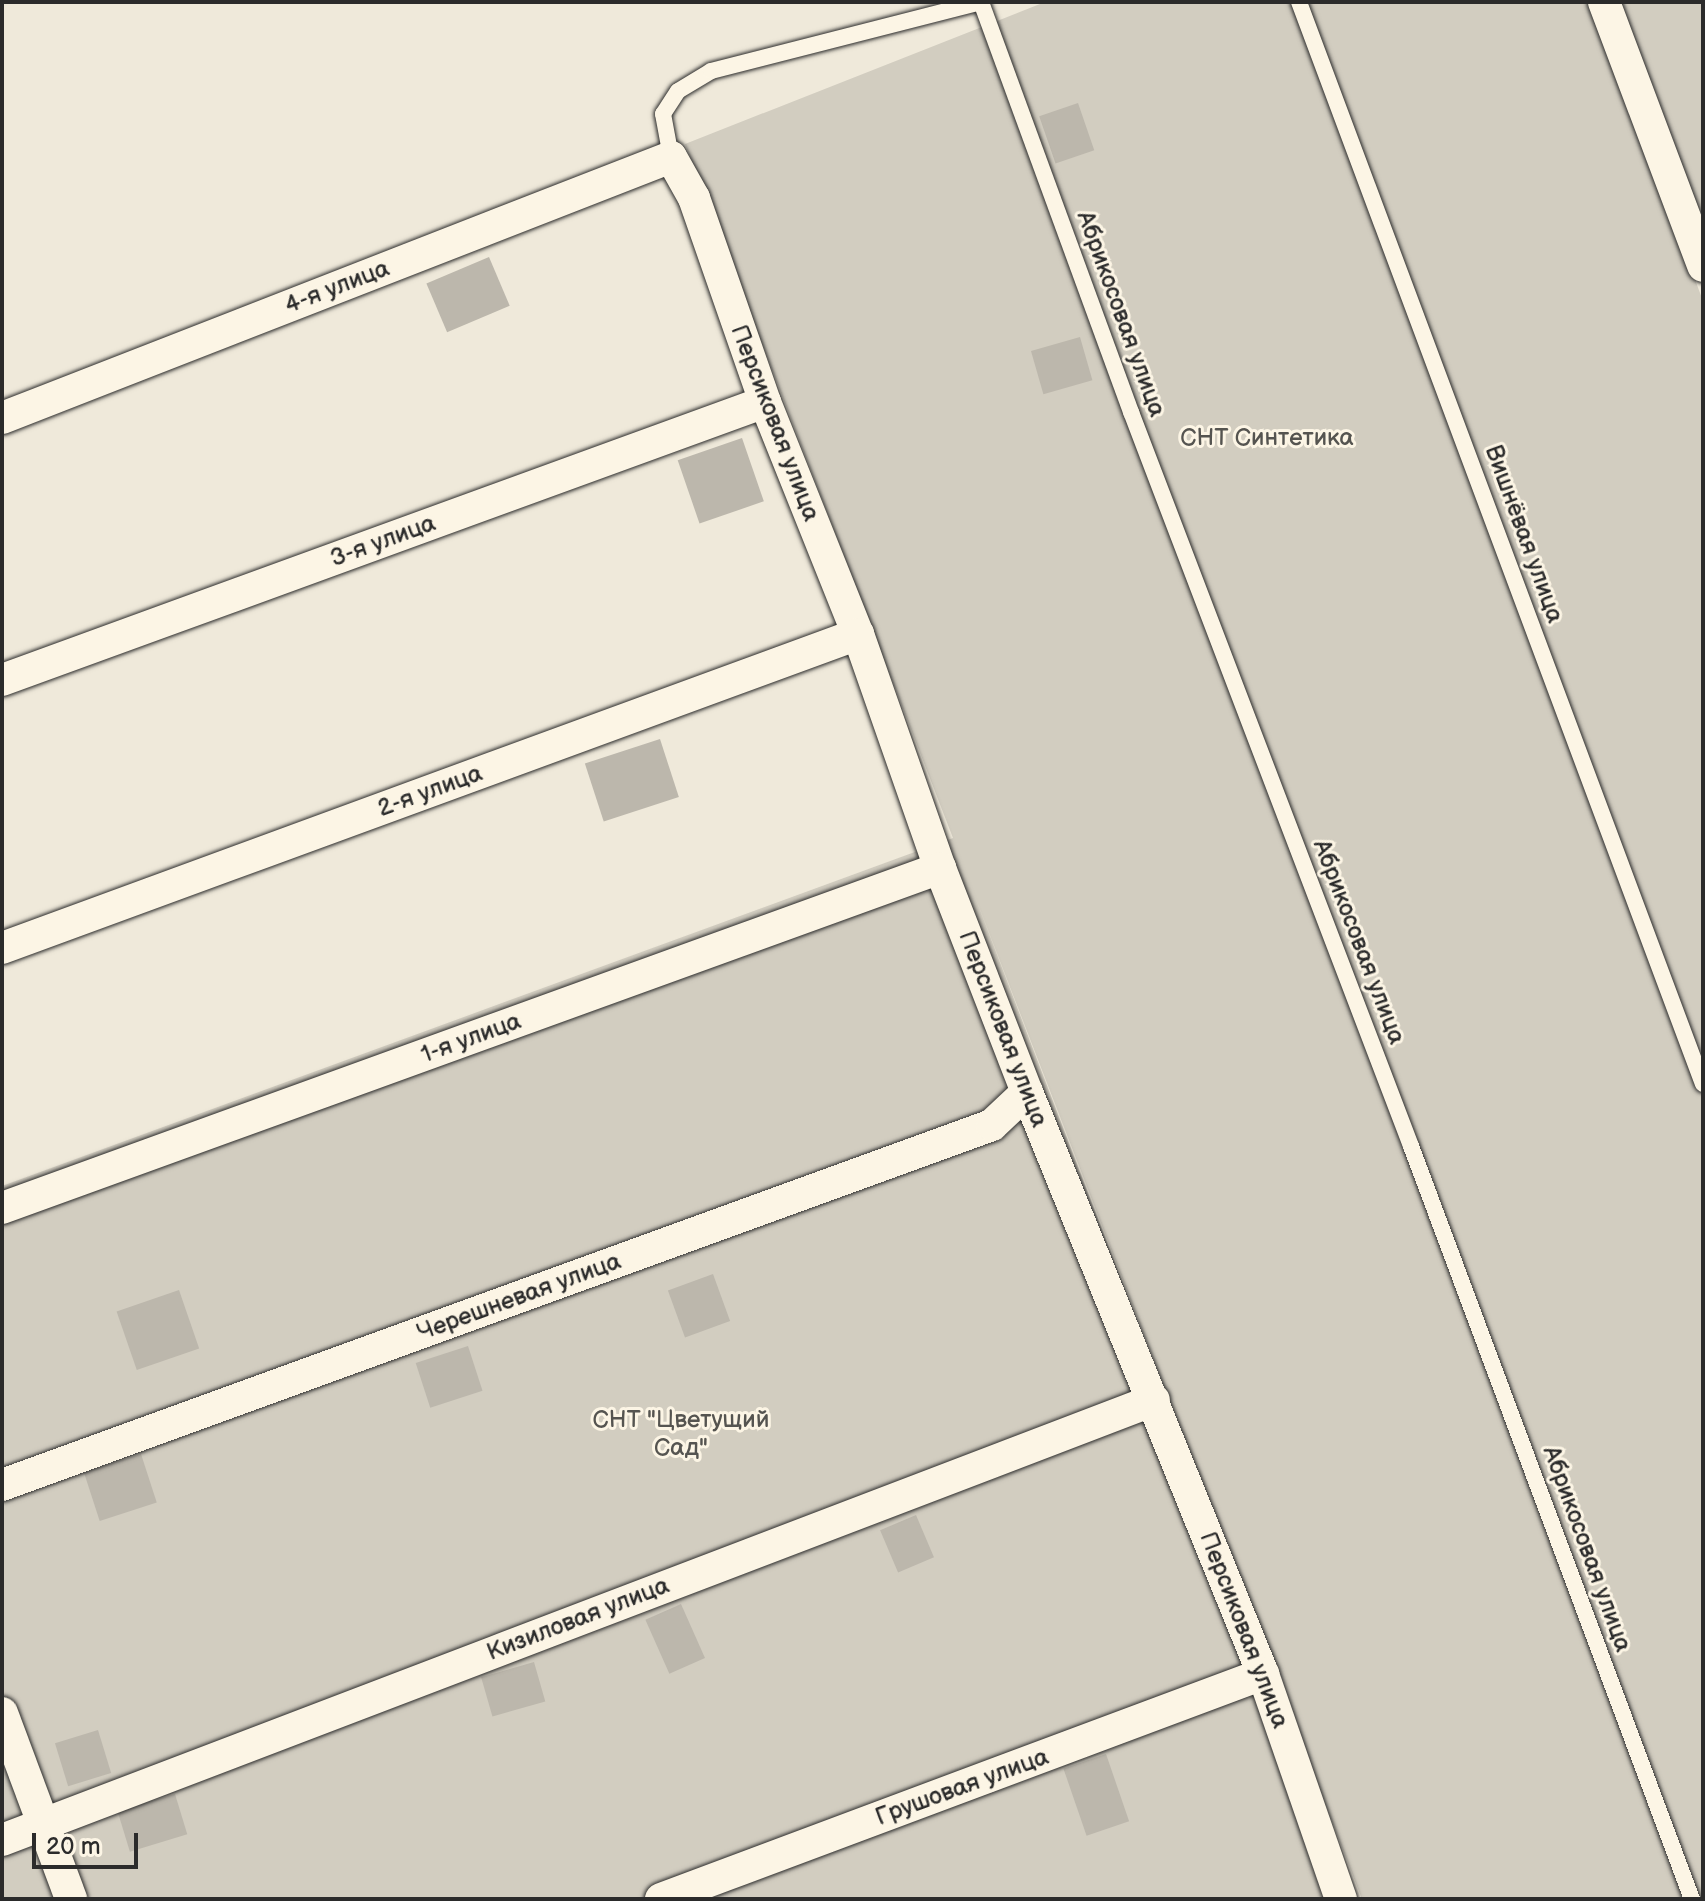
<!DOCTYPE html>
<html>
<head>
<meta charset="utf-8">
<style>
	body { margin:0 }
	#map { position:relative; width:1705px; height:1901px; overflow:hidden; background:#efe9da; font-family:"Balsamiq Sans",sans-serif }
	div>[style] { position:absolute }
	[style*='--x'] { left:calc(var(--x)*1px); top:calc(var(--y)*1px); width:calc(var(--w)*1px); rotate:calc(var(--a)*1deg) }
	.green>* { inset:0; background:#d2cdc0 }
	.building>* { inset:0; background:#bcb7ac; transform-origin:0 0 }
	.roads { filter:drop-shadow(0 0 2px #2b2b2b) drop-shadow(0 0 2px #2b2b2b) }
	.service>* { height:16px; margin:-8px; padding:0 8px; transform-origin:8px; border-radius:8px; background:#fcf5e5 }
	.minor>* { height:32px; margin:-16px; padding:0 16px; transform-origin:16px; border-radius:16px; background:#fcf5e5 }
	span { translate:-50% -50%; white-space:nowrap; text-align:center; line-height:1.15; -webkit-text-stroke:6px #fcf5e5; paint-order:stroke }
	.street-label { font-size:24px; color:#2b2b2b }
	.park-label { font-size:24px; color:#555450 }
	.frame { position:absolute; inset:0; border:4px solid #2b2b2b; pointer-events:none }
	.scale { position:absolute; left:32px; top:1833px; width:106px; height:36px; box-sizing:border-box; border:4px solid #2b2b2b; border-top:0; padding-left:10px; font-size:24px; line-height:28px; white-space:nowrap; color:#2b2b2b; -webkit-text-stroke:6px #fcf5e5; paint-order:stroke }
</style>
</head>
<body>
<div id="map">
	<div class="green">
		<i style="clip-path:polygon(1045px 2px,1592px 2px,1703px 301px,1703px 1899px,1362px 1899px,974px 894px,1357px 1899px,2px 1899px,2px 1186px,953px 838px,685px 144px)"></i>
		<i style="clip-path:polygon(1608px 2px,1703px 2px,1703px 251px)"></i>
	</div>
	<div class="building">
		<i style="left:1078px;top:103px;width:50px;height:41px;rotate:71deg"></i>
		<i style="left:489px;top:257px;width:53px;height:68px;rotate:67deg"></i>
		<i style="left:1080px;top:337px;width:45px;height:51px;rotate:74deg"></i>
		<i style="left:742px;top:438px;width:67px;height:68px;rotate:71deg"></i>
		<i style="left:660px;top:739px;width:61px;height:79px;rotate:72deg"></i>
		<i style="left:713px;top:1274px;width:50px;height:48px;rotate:70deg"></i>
		<i style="left:179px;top:1290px;width:62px;height:66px;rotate:71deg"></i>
		<i style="left:468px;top:1346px;width:47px;height:55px;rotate:72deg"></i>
		<i style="left:141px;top:1454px;width:51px;height:60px;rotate:72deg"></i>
		<i style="left:916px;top:1515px;width:46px;height:39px;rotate:67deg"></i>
		<i style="left:681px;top:1604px;width:59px;height:39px;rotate:66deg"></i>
		<i style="left:534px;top:1662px;width:41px;height:55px;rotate:74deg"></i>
		<i style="left:98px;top:1730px;width:45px;height:45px;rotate:73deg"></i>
		<i style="left:1106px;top:1754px;width:71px;height:45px;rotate:71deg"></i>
		<i style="left:175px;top:1794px;width:42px;height:60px;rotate:73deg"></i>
	</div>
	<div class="roads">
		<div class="service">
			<i style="--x:981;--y:2;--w:437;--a:69.9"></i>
			<i style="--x:1131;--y:412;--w:786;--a:69.12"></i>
			<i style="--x:1411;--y:1146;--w:804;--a:69.54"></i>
			<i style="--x:1299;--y:2;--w:1155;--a:69.53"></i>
			<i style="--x:671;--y:157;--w:44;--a:-100.5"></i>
			<i style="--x:663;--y:114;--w:27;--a:-57"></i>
			<i style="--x:678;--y:91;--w:39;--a:-31"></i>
			<i style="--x:711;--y:71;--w:279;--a:-14.3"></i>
		</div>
		<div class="minor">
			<i style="--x:1604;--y:2;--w:282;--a:69.4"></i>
			<i style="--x:2;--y:418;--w:718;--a:-21.31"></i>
			<i style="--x:671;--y:157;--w:47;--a:60.7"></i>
			<i style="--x:694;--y:198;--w:216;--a:70.8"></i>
			<i style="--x:765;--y:402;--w:250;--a:68.2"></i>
			<i style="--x:858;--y:634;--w:248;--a:70.7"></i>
			<i style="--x:940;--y:868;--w:240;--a:68.8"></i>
			<i style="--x:1027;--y:1092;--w:628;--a:67.93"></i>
			<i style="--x:1263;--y:1674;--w:238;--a:70.9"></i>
			<i style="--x:2;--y:680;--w:812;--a:-20.02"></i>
			<i style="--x:2;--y:948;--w:912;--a:-20.14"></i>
			<i style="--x:2;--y:1208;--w:998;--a:-19.92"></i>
			<i style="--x:2;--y:1485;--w:1053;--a:-19.98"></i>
			<i style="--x:992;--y:1125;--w:48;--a:-43.3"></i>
			<i style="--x:2;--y:1713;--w:198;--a:69.6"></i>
			<i style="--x:2;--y:1840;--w:1233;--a:-20.9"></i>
			<i style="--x:661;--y:1899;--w:643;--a:-20.49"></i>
		</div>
	</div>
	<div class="street-label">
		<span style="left:337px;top:287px;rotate:-21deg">4-я улица</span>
		<span style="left:1121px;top:314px;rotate:70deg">Абрикосовая улица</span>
		<span style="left:775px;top:423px;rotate:69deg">Персиковая улица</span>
		<span style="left:1524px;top:534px;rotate:70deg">Вишнёвая улица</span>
		<span style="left:383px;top:541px;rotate:-20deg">3-я улица</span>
		<span style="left:430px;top:791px;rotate:-20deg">2-я улица</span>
		<span style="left:1359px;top:942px;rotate:69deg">Абрикосовая улица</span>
		<span style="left:1003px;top:1029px;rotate:69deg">Персиковая улица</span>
		<span style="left:471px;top:1038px;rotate:-20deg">1-я улица</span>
		<span style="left:519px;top:1297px;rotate:-20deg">Черешневая улица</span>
		<span style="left:1587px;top:1549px;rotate:70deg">Абрикосовая улица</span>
		<span style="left:578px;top:1619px;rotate:-21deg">Кизиловая улица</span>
		<span style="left:1244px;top:1630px;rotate:69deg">Персиковая улица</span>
		<span style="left:962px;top:1787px;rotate:-20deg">Грушовая улица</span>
	</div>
	<div class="park-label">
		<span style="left:1267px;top:438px">СНТ Синтетика</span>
		<span style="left:681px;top:1434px">СНТ "Цветущий<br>Сад"</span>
	</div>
	<div class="frame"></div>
	<div class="scale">20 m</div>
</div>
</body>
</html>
